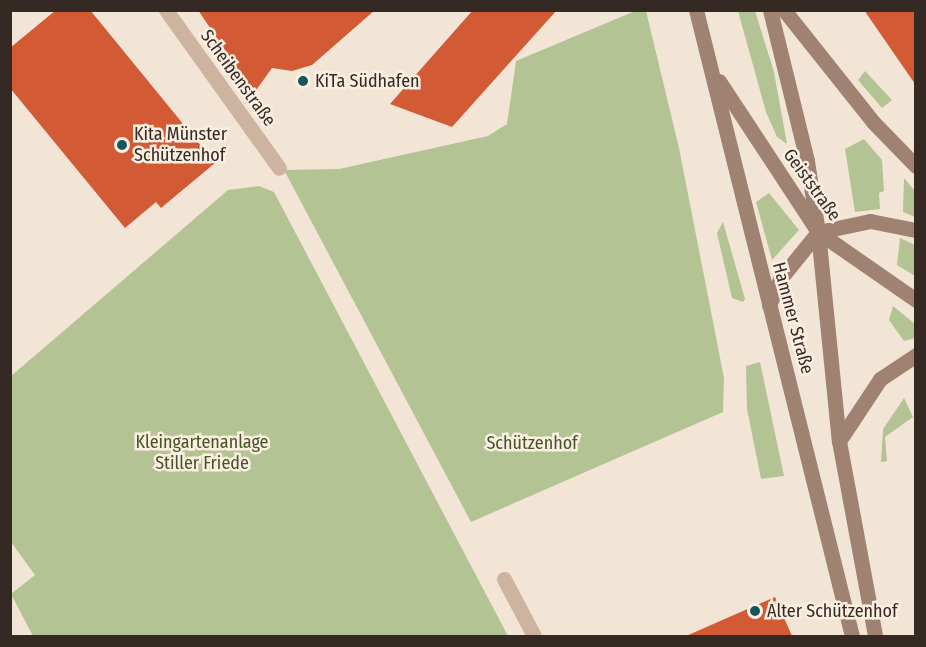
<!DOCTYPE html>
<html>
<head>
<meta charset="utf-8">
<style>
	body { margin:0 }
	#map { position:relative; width:926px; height:647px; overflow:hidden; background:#f3e5d5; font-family:"Fira Sans Condensed",sans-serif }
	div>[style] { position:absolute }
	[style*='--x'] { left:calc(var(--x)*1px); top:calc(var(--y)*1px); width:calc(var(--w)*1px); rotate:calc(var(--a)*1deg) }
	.green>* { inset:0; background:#b3c394 }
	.building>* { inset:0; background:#d25a34 }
	.street>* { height:15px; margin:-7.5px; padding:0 7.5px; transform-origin:7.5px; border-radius:7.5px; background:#ccb4a0 }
	.secondary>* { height:15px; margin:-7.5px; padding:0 7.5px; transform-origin:7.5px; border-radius:7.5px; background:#9f8272 }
	.dots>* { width:16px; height:16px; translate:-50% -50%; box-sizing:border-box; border:3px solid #fbefe2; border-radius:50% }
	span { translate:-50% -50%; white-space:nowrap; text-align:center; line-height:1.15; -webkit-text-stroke:5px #fbefe2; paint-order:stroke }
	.street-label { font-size:18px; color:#352924 }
	.poi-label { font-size:18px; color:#352924 }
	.left { translate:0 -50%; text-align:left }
	.park-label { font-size:18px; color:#445626 }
	.frame { position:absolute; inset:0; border:12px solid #352924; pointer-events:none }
</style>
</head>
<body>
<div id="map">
	<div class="green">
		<i style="clip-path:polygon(635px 11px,646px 11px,679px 148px,724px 378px,723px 412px,471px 522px,284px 170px,339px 169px,488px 136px,507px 124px,516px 61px)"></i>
		<i style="clip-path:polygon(738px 11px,755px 11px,774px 72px,787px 144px,777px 137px,766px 112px)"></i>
		<i style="clip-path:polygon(865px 71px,892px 100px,882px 108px,858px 80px)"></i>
		<i style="clip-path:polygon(864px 139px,882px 160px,884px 191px,879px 193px,880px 209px,855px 212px,845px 149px)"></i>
		<i style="clip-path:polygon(904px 178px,915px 191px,915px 217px,903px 212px)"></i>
		<i style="clip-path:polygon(259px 186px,274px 192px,508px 636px,33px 636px,11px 594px,35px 575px,11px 542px,11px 376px,228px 190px)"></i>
		<i style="clip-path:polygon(769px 193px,799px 230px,772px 260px,756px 202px)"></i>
		<i style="clip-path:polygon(723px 222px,745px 299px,743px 302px,732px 298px,717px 233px)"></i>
		<i style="clip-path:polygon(900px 238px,915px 245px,915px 276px,897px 265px)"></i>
		<i style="clip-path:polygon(893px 306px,915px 324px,915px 338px,904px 341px,889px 320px)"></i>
		<i style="clip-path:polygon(760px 362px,784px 476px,761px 479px,747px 409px,746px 366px)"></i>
		<i style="clip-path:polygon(904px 398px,913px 417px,885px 437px,887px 461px,881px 462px,883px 429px)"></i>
	</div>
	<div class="building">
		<i style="clip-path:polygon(56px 10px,90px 10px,215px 163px,161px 208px,156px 202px,125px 228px,10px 88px,10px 48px)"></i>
		<i style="clip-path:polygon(198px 10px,375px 10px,312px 65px,292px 71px,272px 68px,254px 93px)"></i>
		<i style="clip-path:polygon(473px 10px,557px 10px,452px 127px,390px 104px)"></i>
		<i style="clip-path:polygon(864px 10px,915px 10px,915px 84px,893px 52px)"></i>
		<i style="clip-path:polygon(775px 597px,792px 636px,686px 636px)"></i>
	</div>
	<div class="street">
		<i style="--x:166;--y:10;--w:194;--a:54.4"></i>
		<i style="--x:504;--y:579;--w:64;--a:62.2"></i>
	</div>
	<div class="secondary">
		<i style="--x:696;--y:10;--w:645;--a:76.01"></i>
		<i style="--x:770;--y:10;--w:155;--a:76.2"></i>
		<i style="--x:807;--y:161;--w:72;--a:81.2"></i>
		<i style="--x:818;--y:232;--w:210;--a:84.3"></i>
		<i style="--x:839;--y:441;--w:198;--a:79.5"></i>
		<i style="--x:784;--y:10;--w:144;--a:51.5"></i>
		<i style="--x:874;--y:123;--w:60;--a:45.7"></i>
		<i style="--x:719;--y:81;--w:181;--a:56.7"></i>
		<i style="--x:818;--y:232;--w:119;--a:34.8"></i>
		<i style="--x:769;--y:305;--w:28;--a:-67"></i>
		<i style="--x:780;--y:279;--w:60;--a:-51"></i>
		<i style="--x:818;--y:232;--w:53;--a:-11.9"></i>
		<i style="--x:870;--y:221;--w:47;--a:11.1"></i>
		<i style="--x:839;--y:441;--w:74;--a:-56.5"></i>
		<i style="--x:880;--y:379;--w:43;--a:-33.7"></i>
	</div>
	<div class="dots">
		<i style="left:303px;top:81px;background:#16565a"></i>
		<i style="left:122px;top:145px;background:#16565a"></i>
		<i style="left:755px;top:611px;background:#16565a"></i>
	</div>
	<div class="street-label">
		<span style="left:238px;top:78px;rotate:54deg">Scheibenstraße</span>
		<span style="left:812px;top:185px;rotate:54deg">Geiststraße</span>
		<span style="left:793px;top:318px;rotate:75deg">Hammer Straße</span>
	</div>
	<div class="poi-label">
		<span class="left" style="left:315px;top:81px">KiTa Südhafen</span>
		<span class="left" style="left:134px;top:145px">Kita Münster<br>Schützenhof</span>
		<span class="left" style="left:767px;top:611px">Alter Schützenhof</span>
	</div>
	<div class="park-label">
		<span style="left:202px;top:453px">Kleingartenanlage<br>Stiller Friede</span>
		<span style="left:532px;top:443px">Schützenhof</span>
	</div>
	<div class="frame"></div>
</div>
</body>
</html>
